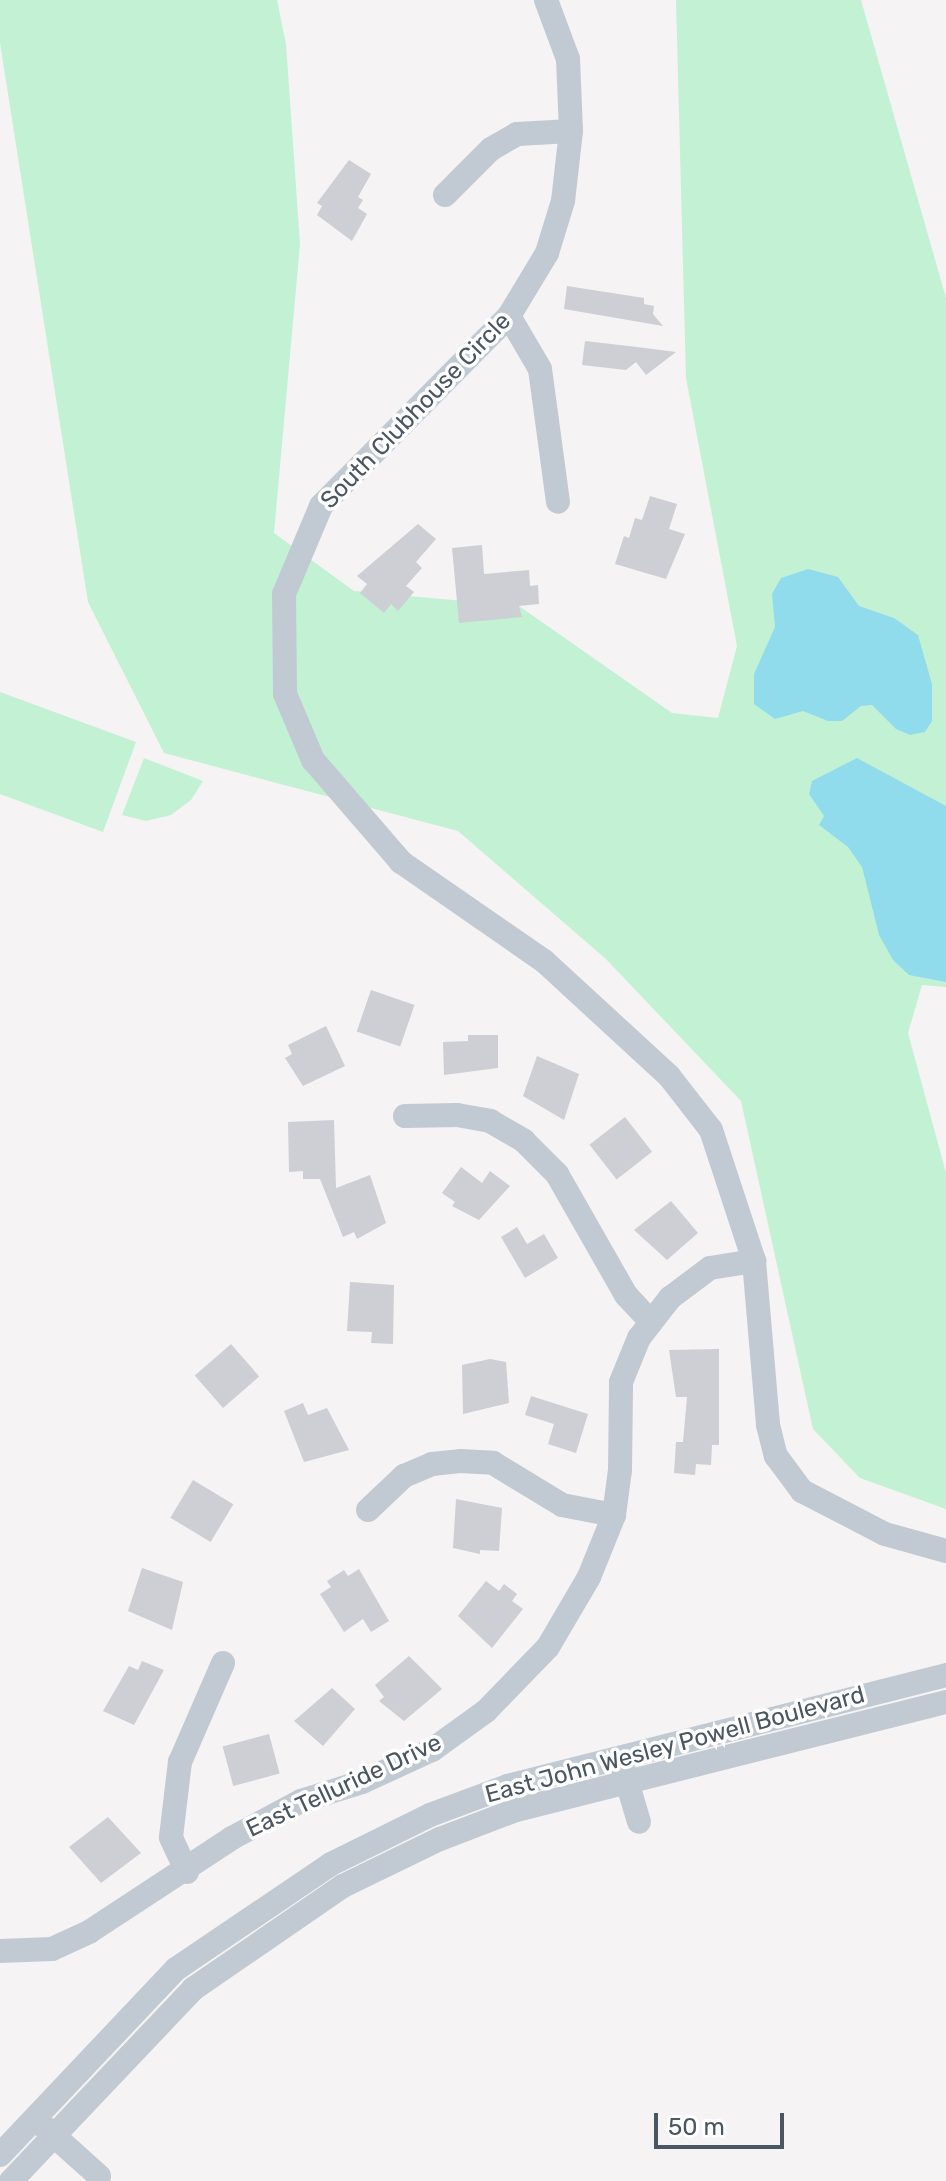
<!DOCTYPE html>
<html>
<head>
<meta charset="utf-8">
<style>
	body { margin:0 }
	#map { position:relative; width:946px; height:2181px; overflow:hidden; background:#f5f3f3; font-family:Rubik,sans-serif }
	div>[style] { position:absolute }
	[style*='--x'] { left:calc(var(--x)*1px); top:calc(var(--y)*1px); width:calc(var(--w)*1px); rotate:calc(var(--a)*1deg) }
	.green>* { inset:0; background:#c3f1d4 }
	.water>* { inset:0; background:#90dced }
	.building>* { inset:0; background:#cdcfd5; transform-origin:0 0 }
	.minor>* { height:24px; margin:-12px; padding:0 12px; transform-origin:12px; border-radius:12px; background:#c1cad2 }
	span { translate:-50% -50%; white-space:nowrap; text-align:center; line-height:1.15; -webkit-text-stroke:7px #fff; paint-order:stroke }
	.street-label { font-size:24px; color:#4a5661 }
	.scale { position:absolute; left:654px; top:2113px; width:130px; height:36px; box-sizing:border-box; border:4px solid #4a5661; border-top:0; padding-left:10px; font-size:24px; line-height:28px; white-space:nowrap; color:#4a5661; -webkit-text-stroke:6px #fff; paint-order:stroke }
</style>
</head>
<body>
<div id="map">
	<div class="green">
		<i style="clip-path:polygon(0 0,277px 0,286px 44px,300px 244px,274px 533px,354px 591px,519px 606px,672px 713px,718px 718px,737px 646px,686px 378px,676px 0,861px 0,946px 298px,946px 987px,922px 985px,908px 1033px,946px 1173px,946px 1509px,860px 1478px,813px 1429px,741px 1101px,606px 959px,458px 831px,164px 753px,88px 602px,0 43px)"></i>
		<i style="clip-path:polygon(0 692px,136px 742px,103px 832px,0 794px)"></i>
		<i style="clip-path:polygon(144px 758px,203px 781px,191px 800px,171px 815px,146px 821px,122px 815px)"></i>
	</div>
	<div class="water">
		<i style="clip-path:polygon(808px 569px,838px 577px,859px 606px,894px 618px,918px 635px,932px 684px,932px 721px,925px 732px,910px 735px,896px 729px,872px 705px,861px 706px,842px 721px,828px 721px,803px 711px,775px 719px,754px 704px,754px 674px,775px 627px,772px 594px,781px 578px)"></i>
		<i style="clip-path:polygon(857px 758px,946px 806px,946px 982px,909px 975px,893px 960px,879px 935px,862px 867px,848px 847px,819px 825px,824px 816px,809px 794px,812px 781px)"></i>
	</div>
	<div class="building">
		<i style="clip-path:polygon(349px 160px,371px 174px,358px 197px,363px 200px,358px 208px,367px 214px,352px 241px,317px 215px,322px 206px,317px 203px)"></i>
		<i style="clip-path:polygon(567px 286px,644px 298px,644px 304px,654px 306px,653px 314px,663px 326px,564px 309px)"></i>
		<i style="clip-path:polygon(585px 341px,637px 347px,676px 352px,646px 375px,636px 362px,626px 370px,582px 365px)"></i>
		<i style="clip-path:polygon(650px 496px,677px 504px,669px 529px,685px 534px,666px 579px,615px 564px,624px 536px,629px 538px,635px 518px,642px 520px)"></i>
		<i style="clip-path:polygon(418px 524px,436px 539px,416px 562px,422px 568px,406px 586px,414px 592px,398px 611px,391px 604px,384px 613px,360px 593px,367px 584px,357px 576px)"></i>
		<i style="clip-path:polygon(482px 545px,484px 574px,529px 570px,530px 586px,538px 585px,539px 604px,519px 606px,522px 617px,459px 623px,452px 548px)"></i>
		<i style="left:371px;top:990px;width:46px;height:44px;rotate:19deg"></i>
		<i style="clip-path:polygon(326px 1026px,345px 1066px,303px 1086px,285px 1058px,292px 1054px,288px 1045px)"></i>
		<i style="clip-path:polygon(468px 1035px,498px 1035px,498px 1068px,444px 1075px,443px 1042px,468px 1041px)"></i>
		<i style="clip-path:polygon(537px 1056px,579px 1074px,564px 1120px,523px 1096px)"></i>
		<i style="left:625px;top:1117px;width:44px;height:45px;rotate:52deg"></i>
		<i style="clip-path:polygon(334px 1120px,336px 1188px,370px 1175px,386px 1223px,357px 1239px,354px 1232px,343px 1237px,320px 1179px,303px 1179px,303px 1171px,289px 1172px,288px 1122px)"></i>
		<i style="clip-path:polygon(461px 1167px,482px 1183px,490px 1171px,510px 1186px,479px 1220px,452px 1206px,455px 1202px,442px 1193px)"></i>
		<i style="clip-path:polygon(671px 1201px,698px 1233px,667px 1260px,634px 1230px)"></i>
		<i style="clip-path:polygon(517px 1227px,527px 1244px,544px 1234px,558px 1258px,525px 1278px,501px 1237px)"></i>
		<i style="clip-path:polygon(350px 1282px,394px 1285px,393px 1344px,371px 1343px,372px 1332px,347px 1331px)"></i>
		<i style="left:231px;top:1344px;width:43px;height:48px;rotate:49deg"></i>
		<i style="clip-path:polygon(719px 1349px,719px 1445px,712px 1445px,711px 1465px,696px 1464px,695px 1475px,674px 1473px,676px 1442px,683px 1442px,687px 1397px,676px 1397px,669px 1350px)"></i>
		<i style="clip-path:polygon(490px 1359px,506px 1362px,509px 1403px,463px 1414px,462px 1365px)"></i>
		<i style="clip-path:polygon(531px 1396px,588px 1414px,576px 1453px,548px 1444px,554px 1424px,525px 1415px)"></i>
		<i style="clip-path:polygon(303px 1403px,308px 1415px,327px 1408px,349px 1450px,304px 1462px,284px 1411px)"></i>
		<i style="left:193px;top:1480px;width:47px;height:44px;rotate:31deg"></i>
		<i style="clip-path:polygon(456px 1499px,502px 1508px,499px 1551px,480px 1550px,480px 1554px,453px 1548px)"></i>
		<i style="clip-path:polygon(142px 1568px,183px 1582px,172px 1630px,128px 1611px)"></i>
		<i style="clip-path:polygon(359px 1569px,389px 1621px,371px 1632px,363px 1619px,344px 1632px,320px 1594px,331px 1587px,327px 1581px,344px 1570px,348px 1576px)"></i>
		<i style="clip-path:polygon(486px 1581px,499px 1591px,504px 1584px,517px 1594px,512px 1601px,523px 1609px,492px 1648px,458px 1616px)"></i>
		<i style="clip-path:polygon(409px 1656px,442px 1689px,404px 1721px,379px 1701px,384px 1697px,375px 1685px)"></i>
		<i style="clip-path:polygon(142px 1661px,164px 1670px,134px 1725px,103px 1711px,129px 1666px,138px 1670px)"></i>
		<i style="clip-path:polygon(332px 1688px,355px 1709px,323px 1746px,294px 1721px)"></i>
		<i style="left:269px;top:1734px;width:41px;height:48px;rotate:75deg"></i>
		<i style="clip-path:polygon(108px 1817px,141px 1853px,101px 1883px,69px 1847px)"></i>
	</div>
	<div class="minor">
		<i style="--x:546;--y:0;--w:63;--a:69.6"></i>
		<i style="--x:568;--y:59;--w:72;--a:87.6"></i>
		<i style="--x:571;--y:131;--w:70;--a:96.5"></i>
		<i style="--x:563;--y:201;--w:54;--a:107.1"></i>
		<i style="--x:547;--y:253;--w:74;--a:121.1"></i>
		<i style="--x:509;--y:316;--w:267;--a:134.7"></i>
		<i style="--x:321;--y:506;--w:95;--a:112.8"></i>
		<i style="--x:284;--y:594;--w:100;--a:89.4"></i>
		<i style="--x:285;--y:694;--w:72;--a:67"></i>
		<i style="--x:313;--y:760;--w:135;--a:49.2"></i>
		<i style="--x:401;--y:862;--w:174;--a:34.7"></i>
		<i style="--x:544;--y:961;--w:170;--a:42.6"></i>
		<i style="--x:669;--y:1076;--w:68;--a:52.1"></i>
		<i style="--x:711;--y:1130;--w:138;--a:71.8"></i>
		<i style="--x:754;--y:1261;--w:165;--a:85.1"></i>
		<i style="--x:768;--y:1425;--w:32;--a:76"></i>
		<i style="--x:776;--y:1456;--w:44;--a:53.4"></i>
		<i style="--x:802;--y:1491;--w:93;--a:27.4"></i>
		<i style="--x:885;--y:1534;--w:63;--a:15.6"></i>
		<i style="--x:445;--y:195;--w:65;--a:-45"></i>
		<i style="--x:491;--y:149;--w:30;--a:-30"></i>
		<i style="--x:517;--y:134;--w:54;--a:-3.2"></i>
		<i style="--x:509;--y:316;--w:61;--a:59.7"></i>
		<i style="--x:540;--y:369;--w:134;--a:82.3"></i>
		<i style="--x:405;--y:1116;--w:52;--a:-1.1"></i>
		<i style="--x:457;--y:1115;--w:34;--a:10"></i>
		<i style="--x:490;--y:1121;--w:39;--a:30"></i>
		<i style="--x:524;--y:1141;--w:47;--a:45"></i>
		<i style="--x:557;--y:1174;--w:139;--a:60.3"></i>
		<i style="--x:626;--y:1295;--w:37;--a:47"></i>
		<i style="--x:368;--y:1510;--w:50;--a:-43.4"></i>
		<i style="--x:404;--y:1476;--w:30;--a:-23"></i>
		<i style="--x:432;--y:1464;--w:28;--a:-6"></i>
		<i style="--x:460;--y:1461;--w:33;--a:3"></i>
		<i style="--x:493;--y:1463;--w:81;--a:31.3"></i>
		<i style="--x:562;--y:1505;--w:53;--a:10.9"></i>
		<i style="--x:623;--y:1768;--w:56;--a:73.5"></i>
		<i style="--x:187;--y:1872;--w:38;--a:-115"></i>
		<i style="--x:171;--y:1837;--w:76;--a:-83.2"></i>
		<i style="--x:180;--y:1762;--w:108;--a:-66.5"></i>
		<i style="--x:0;--y:1951;--w:52;--a:-2.2"></i>
		<i style="--x:52;--y:1949;--w:41;--a:-24.7"></i>
		<i style="--x:89;--y:1932;--w:171;--a:-33.3"></i>
		<i style="--x:232;--y:1838;--w:78;--a:-28.2"></i>
		<i style="--x:301;--y:1801;--w:64;--a:-17.3"></i>
		<i style="--x:362;--y:1782;--w:77;--a:-24.6"></i>
		<i style="--x:432;--y:1750;--w:67;--a:-35.8"></i>
		<i style="--x:486;--y:1711;--w:89;--a:-45.9"></i>
		<i style="--x:548;--y:1647;--w:81;--a:-59.6"></i>
		<i style="--x:589;--y:1577;--w:67;--a:-68"></i>
		<i style="--x:614;--y:1515;--w:45;--a:-82.4"></i>
		<i style="--x:620;--y:1470;--w:88;--a:-89.3"></i>
		<i style="--x:621;--y:1382;--w:48;--a:-67.8"></i>
		<i style="--x:639;--y:1338;--w:51;--a:-52.2"></i>
		<i style="--x:670;--y:1298;--w:50;--a:-36.9"></i>
		<i style="--x:710;--y:1268;--w:45;--a:-9"></i>
		<i style="--x:41;--y:2124;--w:78;--a:41.9"></i>
		<i style="--x:0;--y:2155;--w:256;--a:-46.6"></i>
		<i style="--x:176;--y:1969;--w:187;--a:-34.1"></i>
		<i style="--x:331;--y:1864;--w:110;--a:-26.3"></i>
		<i style="--x:430;--y:1815;--w:83;--a:-20.4"></i>
		<i style="--x:508;--y:1786;--w:452;--a:-14.2"></i>
		<i style="--x:11;--y:2181;--w:265;--a:-46.5"></i>
		<i style="--x:193;--y:1989;--w:182;--a:-34.5"></i>
		<i style="--x:343;--y:1886;--w:108;--a:-25.9"></i>
		<i style="--x:440;--y:1839;--w:81;--a:-20.9"></i>
		<i style="--x:516;--y:1810;--w:443;--a:-14.1"></i>
	</div>
	<div class="street-label">
		<span style="left:416px;top:411px;rotate:-46deg">South Clubhouse Circle</span>
		<span style="left:675px;top:1745px;rotate:-15deg">East John Wesley Powell Boulevard</span>
		<span style="left:344px;top:1786px;rotate:-25deg">East Telluride Drive</span>
	</div>
	<div class="scale">50 m</div>
</div>
</body>
</html>
